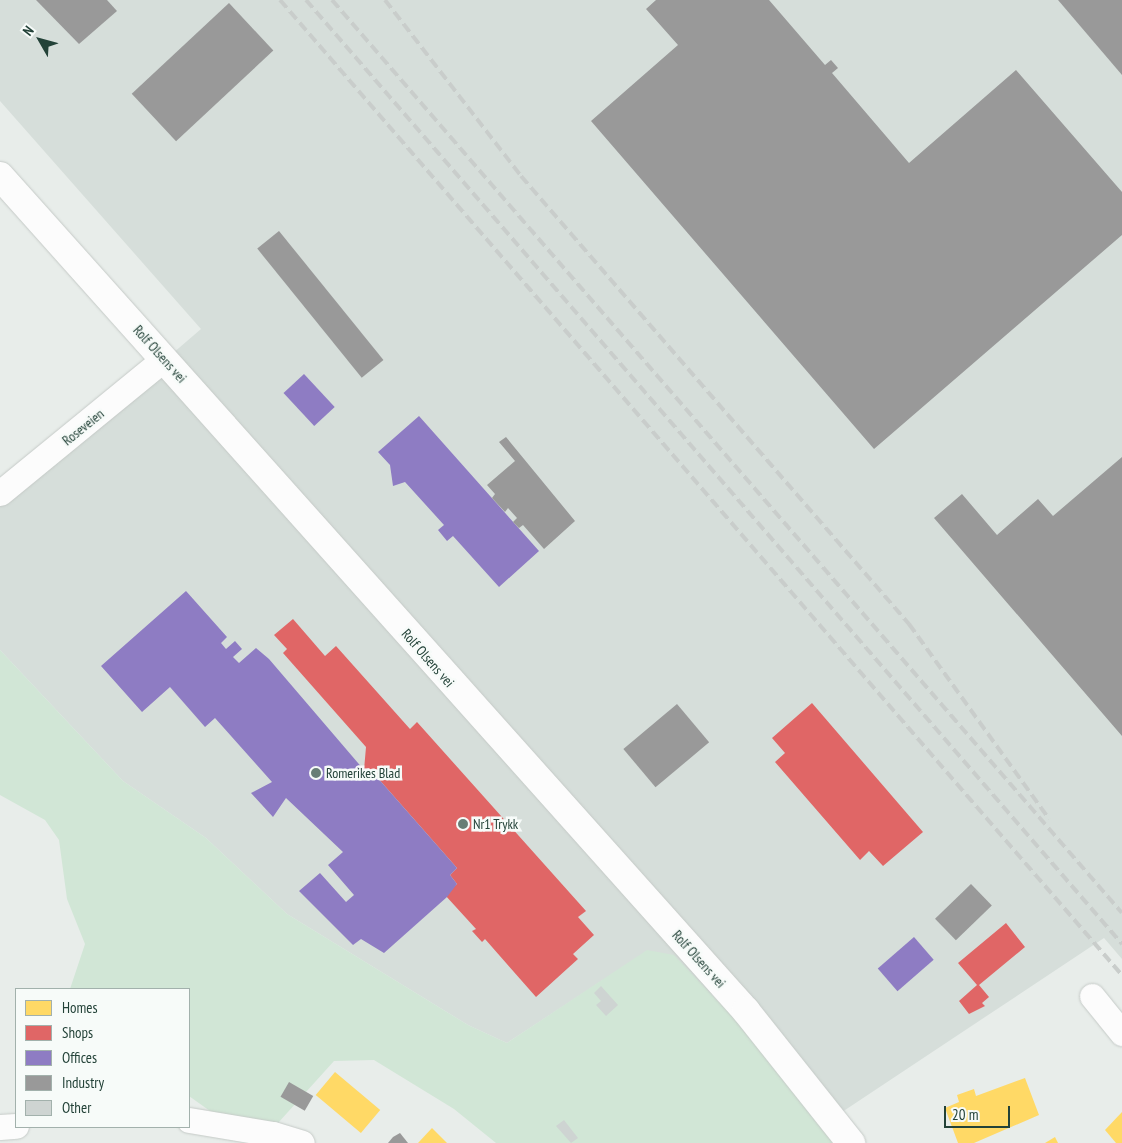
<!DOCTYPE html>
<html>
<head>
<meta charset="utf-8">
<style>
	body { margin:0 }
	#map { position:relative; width:1122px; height:1143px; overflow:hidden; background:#e8edea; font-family:"PT Sans Narrow",sans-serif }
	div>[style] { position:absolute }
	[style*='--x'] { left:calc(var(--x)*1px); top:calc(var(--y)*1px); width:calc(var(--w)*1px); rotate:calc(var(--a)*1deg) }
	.built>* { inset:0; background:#d6deda }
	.green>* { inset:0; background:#d1e6d6 }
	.homes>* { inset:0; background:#ffd966; transform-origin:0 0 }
	.shops>* { inset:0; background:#e06666 }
	.offices>* { inset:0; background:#8e7cc3; transform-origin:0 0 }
	.industry>* { inset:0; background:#999; transform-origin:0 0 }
	.building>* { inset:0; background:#ced4d2 }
	.roads { filter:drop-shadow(0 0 1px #c5cac7) drop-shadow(0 0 1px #c5cac7) }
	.minor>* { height:25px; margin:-12.5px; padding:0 12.5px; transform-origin:12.5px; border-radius:12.5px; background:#fcfcfc }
	.secondary>* { height:28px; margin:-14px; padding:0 14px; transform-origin:14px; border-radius:14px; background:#fcfcfc }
	.rail>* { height:4px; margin-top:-2px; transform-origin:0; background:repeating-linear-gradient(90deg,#c9cdcb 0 10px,transparent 0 15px) }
	.dots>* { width:14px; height:14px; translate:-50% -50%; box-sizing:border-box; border:2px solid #f7fbf9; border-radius:50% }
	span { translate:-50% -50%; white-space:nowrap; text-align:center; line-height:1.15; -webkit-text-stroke:5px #f7fbf9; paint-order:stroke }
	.street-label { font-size:14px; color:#234238 }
	.poi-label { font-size:14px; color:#234238 }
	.left { translate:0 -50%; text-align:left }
	.legend { position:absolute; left:15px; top:988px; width:175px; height:140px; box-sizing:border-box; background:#f7fbf9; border:1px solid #a2b1ac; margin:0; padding:6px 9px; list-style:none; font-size:15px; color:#234238 }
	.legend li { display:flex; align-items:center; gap:10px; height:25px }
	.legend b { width:25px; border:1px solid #a2b1ac }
	.north { position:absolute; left:15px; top:15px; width:50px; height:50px; -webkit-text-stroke:4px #f7fbf9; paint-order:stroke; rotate:308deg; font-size:14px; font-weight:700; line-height:20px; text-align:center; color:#234238 }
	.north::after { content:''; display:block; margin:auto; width:18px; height:22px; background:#234238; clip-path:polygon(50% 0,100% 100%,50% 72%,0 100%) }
	.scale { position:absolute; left:944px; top:1106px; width:66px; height:22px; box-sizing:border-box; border:2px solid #234238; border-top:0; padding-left:6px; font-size:15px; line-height:18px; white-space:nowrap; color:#234238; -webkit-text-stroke:4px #f7fbf9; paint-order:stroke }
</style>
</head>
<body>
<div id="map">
	<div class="built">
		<i style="clip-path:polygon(0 0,1122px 0,1122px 959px,1104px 938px,824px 1124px,714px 996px,647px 951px,507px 1043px,468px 1025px,287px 914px,206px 838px,123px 781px,0 650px,0 502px,201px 329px,0 101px)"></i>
	</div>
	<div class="green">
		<i style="clip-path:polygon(0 650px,123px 781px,206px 838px,287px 914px,468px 1025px,507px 1043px,647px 950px,674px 955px,734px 1018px,838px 1143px,496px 1143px,454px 1109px,374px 1060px,334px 1061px,278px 1123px,224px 1121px,189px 1096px,189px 989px,70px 989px,85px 944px,67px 899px,59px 840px,45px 820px,0 795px)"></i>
	</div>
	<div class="homes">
		<i style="left:335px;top:1072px;width:59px;height:30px;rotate:40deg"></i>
		<i style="clip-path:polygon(1025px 1078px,1039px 1115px,974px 1143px,958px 1143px,945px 1108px,959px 1102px,957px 1095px,974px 1089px,976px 1096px)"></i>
		<i style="clip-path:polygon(1122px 1112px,1122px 1143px,1116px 1143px,1105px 1130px)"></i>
		<i style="clip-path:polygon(432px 1128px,447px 1143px,418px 1143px)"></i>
		<i style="clip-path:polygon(1055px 1137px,1058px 1143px,1045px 1143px)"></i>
	</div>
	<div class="shops">
		<i style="clip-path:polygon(293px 619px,325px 656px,336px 646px,410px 729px,417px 722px,586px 911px,578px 917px,594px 935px,573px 954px,578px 959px,536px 997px,485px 939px,482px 942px,472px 931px,476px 929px,445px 895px,457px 884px,450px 875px,457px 868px,376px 776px,372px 779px,364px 770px,366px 747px,283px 653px,287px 649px,274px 635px)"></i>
		<i style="clip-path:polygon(812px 703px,923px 832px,883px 866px,869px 851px,860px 860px,775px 762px,785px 753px,772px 738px)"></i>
		<i style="clip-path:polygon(1006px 923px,1025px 947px,979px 985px,989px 997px,982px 1003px,985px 1006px,969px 1014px,959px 1001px,977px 985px,958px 963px)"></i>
	</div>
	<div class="offices">
		<i style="left:304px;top:374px;width:45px;height:28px;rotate:47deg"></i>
		<i style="clip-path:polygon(419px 416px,539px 551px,499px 587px,453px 536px,447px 541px,438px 530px,444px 525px,405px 482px,393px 486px,390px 465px,378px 452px)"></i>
		<i style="clip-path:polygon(186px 591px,227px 637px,221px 643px,226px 649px,235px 641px,242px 649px,233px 657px,239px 663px,256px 648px,269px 659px,364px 770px,372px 779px,376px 776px,457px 868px,450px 875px,457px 884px,447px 897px,384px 953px,361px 939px,353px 945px,299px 891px,320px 873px,346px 902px,354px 895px,328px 865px,343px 852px,286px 798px,273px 817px,251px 793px,272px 782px,215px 718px,205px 727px,170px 687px,142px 712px,101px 666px)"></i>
		<i style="left:914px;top:937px;width:30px;height:48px;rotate:49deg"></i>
	</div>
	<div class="industry">
		<i style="clip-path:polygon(36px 0,107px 0,117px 11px,79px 44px)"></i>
		<i style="clip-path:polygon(656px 0,769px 0,825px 65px,831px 60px,838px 68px,832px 73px,909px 163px,1016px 70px,1122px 192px,1122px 235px,874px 449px,591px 121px,678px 45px,646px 9px)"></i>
		<i style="clip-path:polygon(1058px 0,1122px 0,1122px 75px)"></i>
		<i style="left:229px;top:3px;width:65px;height:133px;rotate:47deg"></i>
		<i style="left:279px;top:231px;width:166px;height:28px;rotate:51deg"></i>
		<i style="clip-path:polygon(506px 437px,575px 521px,544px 549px,523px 525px,519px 528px,513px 522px,517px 518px,508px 508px,505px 512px,492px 498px,495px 494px,487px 485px,515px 461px,499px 442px)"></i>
		<i style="clip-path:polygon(1122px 457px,1122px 736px,934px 518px,962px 494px,997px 535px,1038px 499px,1053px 516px)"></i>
		<i style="left:677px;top:704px;width:50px;height:70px;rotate:50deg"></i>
		<i style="left:971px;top:884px;width:30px;height:50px;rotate:46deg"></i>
		<i style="left:289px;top:1082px;width:28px;height:17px;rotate:30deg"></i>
		<i style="clip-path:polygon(400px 1133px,408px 1143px,388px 1143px,393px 1137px)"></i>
	</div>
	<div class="building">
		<i style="clip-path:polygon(601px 986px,618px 1005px,606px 1016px,596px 1005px,601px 1001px,594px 993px)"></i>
		<i style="clip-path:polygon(564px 1120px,578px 1138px,571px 1143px,556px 1126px)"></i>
	</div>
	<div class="roads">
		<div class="minor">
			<i style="--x:0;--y:493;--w:212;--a:-39.3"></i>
			<i style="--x:1092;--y:996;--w:48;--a:51"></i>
			<i style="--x:189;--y:1120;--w:85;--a:9.5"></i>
			<i style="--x:273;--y:1134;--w:30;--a:17"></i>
			<i style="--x:0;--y:1127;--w:16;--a:-4"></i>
		</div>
		<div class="secondary">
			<i style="--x:0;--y:176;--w:1120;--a:48.22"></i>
			<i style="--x:746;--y:1011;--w:169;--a:51.5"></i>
		</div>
	</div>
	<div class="rail">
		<i style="--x:280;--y:0;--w:1288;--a:49.19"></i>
		<i style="--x:306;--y:0;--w:1248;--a:49.16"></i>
		<i style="--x:332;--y:0;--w:1207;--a:49.13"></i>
		<i style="--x:385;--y:0;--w:222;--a:52.3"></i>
		<i style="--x:521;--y:176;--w:593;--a:49.11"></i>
		<i style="--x:909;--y:624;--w:240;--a:54.3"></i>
	</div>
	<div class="dots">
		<i style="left:316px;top:773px;background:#687e76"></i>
		<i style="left:463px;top:824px;background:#687e76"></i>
	</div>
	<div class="street-label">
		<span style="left:160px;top:354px;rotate:48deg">Rolf Olsens vei</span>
		<span style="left:83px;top:427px;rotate:-39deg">Roseveien</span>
		<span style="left:428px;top:658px;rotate:49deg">Rolf Olsens vei</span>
		<span style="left:699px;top:959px;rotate:48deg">Rolf Olsens vei</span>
	</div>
	<div class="poi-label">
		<span class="left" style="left:326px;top:773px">Romerikes Blad</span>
		<span class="left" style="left:473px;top:824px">Nr1 Trykk</span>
	</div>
	<ul class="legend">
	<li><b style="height:14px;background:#ffd966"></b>Homes</li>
	<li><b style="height:14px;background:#e06666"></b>Shops</li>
	<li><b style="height:14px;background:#8e7cc3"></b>Offices</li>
	<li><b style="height:14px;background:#999"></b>Industry</li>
	<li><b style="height:14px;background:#ced4d2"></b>Other</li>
	</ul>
	<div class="north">N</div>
	<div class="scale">20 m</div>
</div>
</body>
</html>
